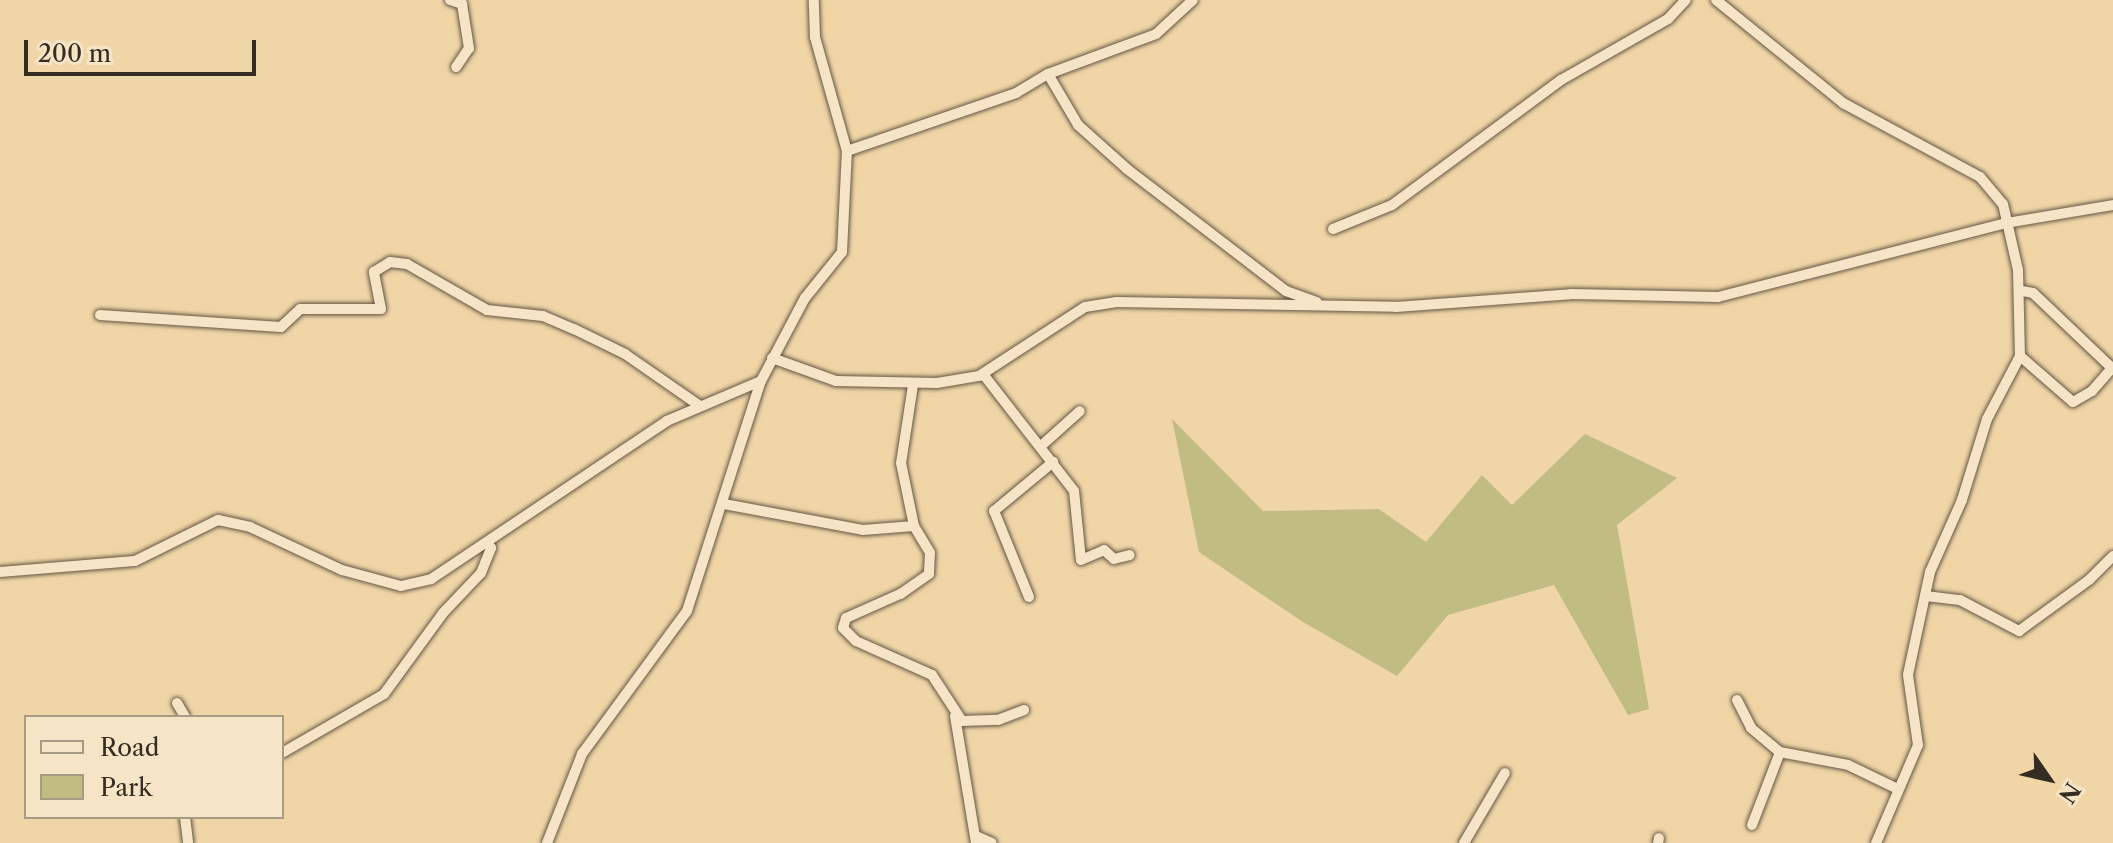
<!DOCTYPE html>
<html>
<head>
<meta charset="utf-8">
<style>
	body { margin:0 }
	#map { position:relative; width:2113px; height:843px; overflow:hidden; background:#f0d6a7; font-family:"Libre Caslon Text",serif }
	div>[style] { position:absolute }
	[style*='--x'] { left:calc(var(--x)*1px); top:calc(var(--y)*1px); width:calc(var(--w)*1px); rotate:calc(var(--a)*1deg) }
	.green>* { inset:0; background:#c0bc82 }
	.roads { filter:drop-shadow(0 0 2px #645745) drop-shadow(0 0 2px #645745) }
	.minor>* { height:10px; margin:-5px; padding:0 5px; transform-origin:5px; border-radius:5px; background:#f5e4c6 }
	span { translate:-50% -50%; white-space:nowrap; text-align:center; line-height:1.15; -webkit-text-stroke:8px #f5e4c6; paint-order:stroke }
	.legend { position:absolute; left:24px; top:715px; width:260px; height:104px; box-sizing:border-box; background:#f5e4c6; border:2px solid #a89b85; margin:0; padding:10px 14px; list-style:none; font-size:24px; color:#352d24 }
	.legend li { display:flex; align-items:center; gap:16px; height:40px }
	.legend b { width:40px; border:2px solid #a89b85 }
	.north { position:absolute; left:2009px; top:739px; width:80px; height:80px; -webkit-text-stroke:6px #f5e4c6; paint-order:stroke; rotate:124deg; font-size:22px; font-weight:700; line-height:32px; text-align:center; color:#352d24 }
	.north::after { content:''; display:block; margin:auto; width:28px; height:36px; background:#352d24; clip-path:polygon(50% 0,100% 100%,50% 72%,0 100%) }
	.scale { position:absolute; left:24px; top:40px; width:232px; height:36px; box-sizing:border-box; border:4px solid #352d24; border-top:0; padding-left:10px; font-size:24px; line-height:28px; white-space:nowrap; color:#352d24; -webkit-text-stroke:6px #f5e4c6; paint-order:stroke }
</style>
</head>
<body>
<div id="map">
	<div class="green">
		<i style="clip-path:polygon(1172px 419px,1263px 511px,1379px 509px,1426px 542px,1482px 475px,1512px 505px,1585px 434px,1677px 478px,1617px 525px,1649px 709px,1628px 715px,1554px 585px,1448px 615px,1397px 676px,1303px 622px,1199px 552px)"></i>
	</div>
	<div class="roads">
		<div class="minor">
			<i style="--x:450;--y:0;--w:13;--a:18"></i>
			<i style="--x:462;--y:4;--w:45;--a:81"></i>
			<i style="--x:469;--y:48;--w:23;--a:124"></i>
			<i style="--x:1716;--y:0;--w:164;--a:39"></i>
			<i style="--x:1843;--y:103;--w:156;--a:28.4"></i>
			<i style="--x:1980;--y:177;--w:35;--a:50"></i>
			<i style="--x:2003;--y:204;--w:68;--a:77.2"></i>
			<i style="--x:2018;--y:270;--w:86;--a:88.7"></i>
			<i style="--x:2020;--y:356;--w:71;--a:117.6"></i>
			<i style="--x:1987;--y:419;--w:85;--a:107.2"></i>
			<i style="--x:1962;--y:500;--w:79;--a:114"></i>
			<i style="--x:1930;--y:572;--w:105;--a:102.1"></i>
			<i style="--x:1908;--y:675;--w:71;--a:81.9"></i>
			<i style="--x:1918;--y:745;--w:107;--a:113.2"></i>
			<i style="--x:1048;--y:74;--w:59;--a:59.5"></i>
			<i style="--x:1078;--y:125;--w:66;--a:41.9"></i>
			<i style="--x:1127;--y:169;--w:200;--a:37.5"></i>
			<i style="--x:1286;--y:291;--w:33;--a:20"></i>
			<i style="--x:847;--y:151;--w:179;--a:-18.9"></i>
			<i style="--x:1016;--y:93;--w:37;--a:-31"></i>
			<i style="--x:1048;--y:74;--w:115;--a:-20.3"></i>
			<i style="--x:1156;--y:34;--w:50;--a:-42.6"></i>
			<i style="--x:1333;--y:229;--w:64;--a:-22.1"></i>
			<i style="--x:1392;--y:205;--w:210;--a:-36.5"></i>
			<i style="--x:1561;--y:80;--w:123;--a:-29.7"></i>
			<i style="--x:1668;--y:19;--w:26;--a:-47"></i>
			<i style="--x:2022;--y:291;--w:11;--a:10"></i>
			<i style="--x:2033;--y:293;--w:109;--a:43.5"></i>
			<i style="--x:100;--y:315;--w:181;--a:3.8"></i>
			<i style="--x:281;--y:327;--w:26;--a:-43"></i>
			<i style="--x:300;--y:309;--w:81;--a:0"></i>
			<i style="--x:381;--y:309;--w:38;--a:-101"></i>
			<i style="--x:374;--y:272;--w:19;--a:-32"></i>
			<i style="--x:390;--y:262;--w:17;--a:7"></i>
			<i style="--x:407;--y:264;--w:92;--a:29.9"></i>
			<i style="--x:487;--y:310;--w:56;--a:6.1"></i>
			<i style="--x:543;--y:316;--w:34;--a:23"></i>
			<i style="--x:574;--y:329;--w:57;--a:26.1"></i>
			<i style="--x:625;--y:354;--w:91;--a:34.7"></i>
			<i style="--x:2020;--y:356;--w:70;--a:41"></i>
			<i style="--x:2073;--y:402;--w:22;--a:-30"></i>
			<i style="--x:2092;--y:391;--w:32;--a:-49"></i>
			<i style="--x:772;--y:358;--w:68;--a:19.8"></i>
			<i style="--x:836;--y:381;--w:101;--a:1.1"></i>
			<i style="--x:937;--y:383;--w:43;--a:-9.5"></i>
			<i style="--x:979;--y:376;--w:126;--a:-33.1"></i>
			<i style="--x:1085;--y:307;--w:32;--a:-9"></i>
			<i style="--x:1117;--y:302;--w:279;--a:1"></i>
			<i style="--x:1396;--y:307;--w:175;--a:-4.2"></i>
			<i style="--x:1571;--y:294;--w:147;--a:1.2"></i>
			<i style="--x:1718;--y:297;--w:297;--a:-14.4"></i>
			<i style="--x:2006;--y:223;--w:109;--a:-9.5"></i>
			<i style="--x:983;--y:374;--w:148;--a:52.1"></i>
			<i style="--x:1074;--y:491;--w:69;--a:84.2"></i>
			<i style="--x:1081;--y:560;--w:25;--a:-23"></i>
			<i style="--x:1104;--y:550;--w:13;--a:42"></i>
			<i style="--x:1114;--y:559;--w:16;--a:-14"></i>
			<i style="--x:913;--y:385;--w:79;--a:98.7"></i>
			<i style="--x:901;--y:463;--w:64;--a:78.3"></i>
			<i style="--x:914;--y:526;--w:31;--a:59"></i>
			<i style="--x:930;--y:553;--w:21;--a:93"></i>
			<i style="--x:929;--y:574;--w:35;--a:145"></i>
			<i style="--x:900;--y:594;--w:59;--a:156"></i>
			<i style="--x:846;--y:618;--w:10;--a:107"></i>
			<i style="--x:843;--y:628;--w:18;--a:45"></i>
			<i style="--x:856;--y:641;--w:83;--a:24.1"></i>
			<i style="--x:932;--y:675;--w:55;--a:56.9"></i>
			<i style="--x:962;--y:721;--w:36;--a:-2"></i>
			<i style="--x:998;--y:720;--w:28;--a:-21"></i>
			<i style="--x:1041;--y:446;--w:52;--a:-41.9"></i>
			<i style="--x:724;--y:504;--w:141;--a:10.6"></i>
			<i style="--x:863;--y:530;--w:51;--a:-4.5"></i>
			<i style="--x:0;--y:572;--w:135;--a:-4.7"></i>
			<i style="--x:135;--y:561;--w:93;--a:-26.3"></i>
			<i style="--x:218;--y:520;--w:33;--a:12"></i>
			<i style="--x:250;--y:527;--w:102;--a:25.1"></i>
			<i style="--x:342;--y:570;--w:61;--a:15.2"></i>
			<i style="--x:401;--y:586;--w:31;--a:-13"></i>
			<i style="--x:431;--y:579;--w:284;--a:-33.8"></i>
			<i style="--x:667;--y:421;--w:102;--a:-23.1"></i>
			<i style="--x:1926;--y:596;--w:34;--a:7"></i>
			<i style="--x:1960;--y:600;--w:67;--a:27.7"></i>
			<i style="--x:2019;--y:631;--w:87;--a:-36.1"></i>
			<i style="--x:2089;--y:580;--w:34;--a:-45"></i>
			<i style="--x:1029;--y:597;--w:93;--a:-112.1"></i>
			<i style="--x:994;--y:511;--w:77;--a:-39.7"></i>
			<i style="--x:1737;--y:700;--w:31;--a:63"></i>
			<i style="--x:1751;--y:728;--w:38;--a:40"></i>
			<i style="--x:1780;--y:752;--w:69;--a:10.8"></i>
			<i style="--x:1848;--y:765;--w:53;--a:25.6"></i>
			<i style="--x:177;--y:703;--w:16;--a:60"></i>
			<i style="--x:955;--y:716;--w:129;--a:80.6"></i>
			<i style="--x:282;--y:753;--w:118;--a:-30"></i>
			<i style="--x:384;--y:694;--w:100;--a:-53.9"></i>
			<i style="--x:443;--y:613;--w:55;--a:-46.5"></i>
			<i style="--x:481;--y:573;--w:27;--a:-68"></i>
			<i style="--x:491;--y:548;--w:5;--a:-127"></i>
			<i style="--x:185;--y:817;--w:26;--a:83"></i>
			<i style="--x:1752;--y:825;--w:78;--a:-69"></i>
			<i style="--x:976;--y:836;--w:17;--a:24"></i>
			<i style="--x:547;--y:843;--w:96;--a:-68.5"></i>
			<i style="--x:582;--y:754;--w:177;--a:-53.7"></i>
			<i style="--x:687;--y:611;--w:242;--a:-72.2"></i>
			<i style="--x:761;--y:381;--w:94;--a:-62.1"></i>
			<i style="--x:805;--y:298;--w:59;--a:-51.2"></i>
			<i style="--x:842;--y:252;--w:101;--a:-87.2"></i>
			<i style="--x:847;--y:151;--w:118;--a:-105.7"></i>
			<i style="--x:815;--y:37;--w:37;--a:-92"></i>
			<i style="--x:1464;--y:843;--w:81;--a:-59.6"></i>
			<i style="--x:1658;--y:843;--w:5;--a:-79"></i>
		</div>
	</div>
	<ul class="legend">
	<li><b style="height:10px;background:#f5e4c6"></b>Road</li>
	<li><b style="height:22px;background:#c0bc82"></b>Park</li>
	</ul>
	<div class="north">N</div>
	<div class="scale">200 m</div>
</div>
</body>
</html>
